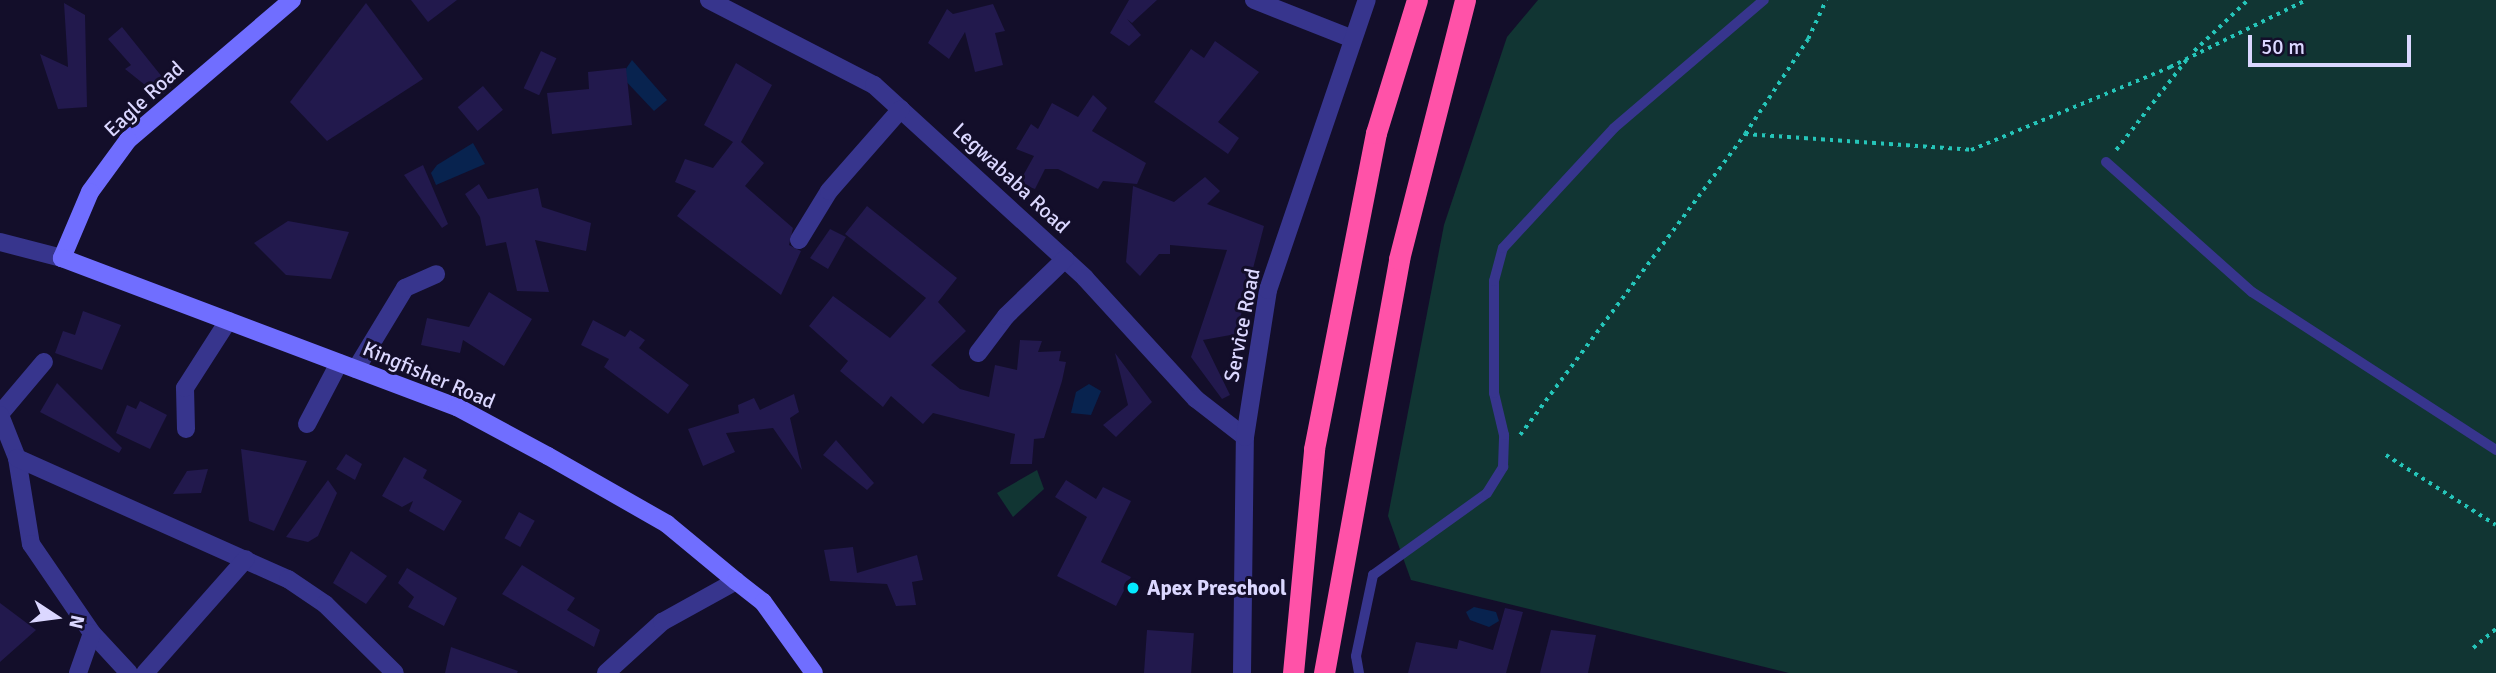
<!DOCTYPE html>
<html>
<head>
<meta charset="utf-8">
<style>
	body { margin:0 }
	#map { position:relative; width:2496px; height:673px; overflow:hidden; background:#130e2a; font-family:Signika,sans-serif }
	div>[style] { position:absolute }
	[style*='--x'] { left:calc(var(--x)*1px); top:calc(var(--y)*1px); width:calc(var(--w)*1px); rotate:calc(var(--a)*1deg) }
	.green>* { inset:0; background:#113533 }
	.water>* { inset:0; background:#08234f }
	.building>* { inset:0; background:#22194d; transform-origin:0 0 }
	.path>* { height:3.5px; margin-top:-1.75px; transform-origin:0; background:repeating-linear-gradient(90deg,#25c5b9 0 3.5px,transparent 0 8.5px) }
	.lane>* { height:10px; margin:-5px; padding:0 5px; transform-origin:5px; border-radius:5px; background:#37358d }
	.street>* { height:18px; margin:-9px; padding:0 9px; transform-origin:9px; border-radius:9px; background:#37358d }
	.secondary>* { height:18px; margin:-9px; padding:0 9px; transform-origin:9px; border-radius:9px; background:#706eff }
	.highway>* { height:21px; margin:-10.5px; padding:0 10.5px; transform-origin:10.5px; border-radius:10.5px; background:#ff52a8 }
	.dots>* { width:19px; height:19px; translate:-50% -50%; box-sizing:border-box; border:4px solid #130e2a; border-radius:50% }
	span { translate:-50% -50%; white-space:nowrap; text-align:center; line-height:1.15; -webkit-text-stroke:6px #130e2a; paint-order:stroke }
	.street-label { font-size:21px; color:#dbd7ff }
	.poi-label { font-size:21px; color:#dbd7ff; font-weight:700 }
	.left { translate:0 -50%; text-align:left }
	.north { position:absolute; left:21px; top:582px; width:70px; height:70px; -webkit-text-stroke:5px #130e2a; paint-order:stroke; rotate:103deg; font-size:19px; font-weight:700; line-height:28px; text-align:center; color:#dbd7ff }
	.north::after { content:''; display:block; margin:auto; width:24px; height:32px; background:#dbd7ff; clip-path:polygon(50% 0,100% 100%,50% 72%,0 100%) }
	.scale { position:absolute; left:2248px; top:35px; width:163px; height:32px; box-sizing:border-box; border:4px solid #dbd7ff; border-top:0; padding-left:9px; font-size:21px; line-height:24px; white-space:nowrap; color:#dbd7ff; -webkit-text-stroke:5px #130e2a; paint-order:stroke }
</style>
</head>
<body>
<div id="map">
	<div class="green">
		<i style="clip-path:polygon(1538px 0,2496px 0,2496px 673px,1789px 673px,1411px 580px,1388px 516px,1444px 225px,1507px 37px)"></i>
		<i style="clip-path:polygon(1037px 470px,1044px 489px,1013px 517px,997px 493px)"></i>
	</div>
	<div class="water">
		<i style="clip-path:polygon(632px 60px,667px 100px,654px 111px,621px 76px)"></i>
		<i style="clip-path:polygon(473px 143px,485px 164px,436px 185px,431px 173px,437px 165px)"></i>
		<i style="clip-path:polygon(1089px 384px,1101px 391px,1091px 415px,1071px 413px,1076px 392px)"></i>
		<i style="clip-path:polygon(1474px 607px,1496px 612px,1499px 621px,1489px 627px,1470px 620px,1466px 612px)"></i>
	</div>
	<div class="building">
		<i style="clip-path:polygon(411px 0,457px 0,428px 22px)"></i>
		<i style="clip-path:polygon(1129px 0,1157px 0,1132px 23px,1127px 19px,1141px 35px,1129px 46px,1110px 33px)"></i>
		<i style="clip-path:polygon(64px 3px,85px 15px,87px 107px,58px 109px,40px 54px,68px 67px)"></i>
		<i style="clip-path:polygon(366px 3px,423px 79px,327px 141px,290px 102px)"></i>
		<i style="clip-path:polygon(993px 4px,1005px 31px,995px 33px,1003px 65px,975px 72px,965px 32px,949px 59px,928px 43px,947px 9px,953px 14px)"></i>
		<i style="clip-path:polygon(122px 27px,171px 88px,160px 97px,125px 69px,131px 65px,108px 39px)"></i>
		<i style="clip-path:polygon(1215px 41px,1259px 72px,1218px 122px,1239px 138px,1228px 154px,1154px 102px,1191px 49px,1204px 58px)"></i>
		<i style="left:541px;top:51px;width:17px;height:41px;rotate:25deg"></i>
		<i style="clip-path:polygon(736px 63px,772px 85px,741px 142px,764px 163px,745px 186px,793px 228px,789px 245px,801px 251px,781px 295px,677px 216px,696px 191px,675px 182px,685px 159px,713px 168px,733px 142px,704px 125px)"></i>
		<i style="clip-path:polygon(626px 68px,632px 125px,552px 134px,547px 93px,589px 89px,588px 72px)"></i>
		<i style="left:483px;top:86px;width:31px;height:33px;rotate:50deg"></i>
		<i style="clip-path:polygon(1093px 95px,1107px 108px,1092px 131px,1146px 163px,1137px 184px,1103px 181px,1098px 189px,1058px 169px,1045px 169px,1035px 189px,1019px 183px,1034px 156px,1016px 149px,1031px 124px,1038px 129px,1052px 103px,1078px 117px)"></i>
		<i style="clip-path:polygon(423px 165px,448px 224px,442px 228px,404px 175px)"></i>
		<i style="clip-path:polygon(1205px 177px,1220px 191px,1207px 204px,1264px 226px,1236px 334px,1203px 340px,1230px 395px,1222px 399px,1191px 357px,1227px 250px,1170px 245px,1170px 254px,1159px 254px,1140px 276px,1126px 262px,1133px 186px,1174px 202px)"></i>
		<i style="clip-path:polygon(479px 184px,488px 199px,538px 188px,542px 207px,591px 223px,586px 251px,535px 240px,549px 292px,517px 291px,506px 242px,486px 246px,480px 217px,465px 194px)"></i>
		<i style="clip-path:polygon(867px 206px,957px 278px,938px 302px,966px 331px,931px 365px,960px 389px,989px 397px,995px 365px,1017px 370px,1020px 340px,1042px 341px,1038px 352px,1061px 351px,1059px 361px,1066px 362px,1062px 381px,1044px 438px,1034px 439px,1032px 464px,1010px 464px,1015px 434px,933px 413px,923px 424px,891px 396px,883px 407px,840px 371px,848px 361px,809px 326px,833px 296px,890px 338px,926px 298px,845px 234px)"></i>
		<i style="clip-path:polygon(288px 221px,349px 232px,331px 279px,286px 275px,254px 243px)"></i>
		<i style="clip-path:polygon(830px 229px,846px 237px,828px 269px,810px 258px)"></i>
		<i style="clip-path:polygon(489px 292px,532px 319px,504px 366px,463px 340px,460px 353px,421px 345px,427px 318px,469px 327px)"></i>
		<i style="clip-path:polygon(83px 311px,121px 325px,102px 370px,55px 353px,63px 331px,75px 335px)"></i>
		<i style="clip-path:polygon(593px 320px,625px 337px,630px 330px,645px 340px,639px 348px,689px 385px,668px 414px,604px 367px,609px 359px,581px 345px)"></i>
		<i style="clip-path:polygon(1115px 353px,1152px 402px,1116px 437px,1103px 425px,1128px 405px)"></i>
		<i style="clip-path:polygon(57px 383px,122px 448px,119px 453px,40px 412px)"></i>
		<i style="clip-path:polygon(794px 394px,799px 412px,790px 418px,802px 470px,773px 428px,726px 433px,735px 452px,703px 466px,688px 429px,739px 413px,738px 405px,754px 398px,760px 410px)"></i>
		<i style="clip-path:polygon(140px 401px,167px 415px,150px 449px,116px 433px,127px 405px,136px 409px)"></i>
		<i style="clip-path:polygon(836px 440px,874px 483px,867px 490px,823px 455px)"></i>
		<i style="clip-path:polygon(241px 449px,307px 461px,274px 531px,249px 521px)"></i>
		<i style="clip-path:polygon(346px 454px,362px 464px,355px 480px,336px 469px)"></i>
		<i style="clip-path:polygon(404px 457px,427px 470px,423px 478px,462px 501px,444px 531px,409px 511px,413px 501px,402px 507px,382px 496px)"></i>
		<i style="clip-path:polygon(208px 469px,201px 493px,173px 494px,187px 471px)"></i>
		<i style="clip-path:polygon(328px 480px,337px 493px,318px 536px,308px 542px,286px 537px)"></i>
		<i style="clip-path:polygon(1066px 480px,1096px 499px,1103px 487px,1131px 501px,1101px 562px,1131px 577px,1116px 606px,1057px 576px,1087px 517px,1055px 497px)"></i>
		<i style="left:519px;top:512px;width:18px;height:30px;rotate:29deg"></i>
		<i style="clip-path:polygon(853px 547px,857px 573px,917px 555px,923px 580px,912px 582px,916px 605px,896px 606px,887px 584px,830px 581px,824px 550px)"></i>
		<i style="clip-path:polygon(351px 551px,387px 576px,366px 604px,333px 583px)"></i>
		<i style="clip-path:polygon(522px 565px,575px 598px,567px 610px,600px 630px,594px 647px,502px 594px)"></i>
		<i style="clip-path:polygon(407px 568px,457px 598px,444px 626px,408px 607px,414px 597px,398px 583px)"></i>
		<i style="clip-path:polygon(0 603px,36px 630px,0 662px)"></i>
		<i style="clip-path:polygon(1505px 608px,1523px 612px,1506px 673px,1408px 673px,1416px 642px,1457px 649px,1459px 640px,1493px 650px)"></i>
		<i style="left:1147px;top:630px;width:47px;height:43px;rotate:4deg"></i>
		<i style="clip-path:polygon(1551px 630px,1596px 635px,1588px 673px,1540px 673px)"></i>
		<i style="clip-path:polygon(451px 647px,518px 671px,517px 673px,445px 673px)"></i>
	</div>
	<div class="path">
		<i style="--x:2194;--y:51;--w:74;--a:-43.4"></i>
		<i style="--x:1745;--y:134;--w:227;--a:4"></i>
		<i style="--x:1971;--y:150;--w:216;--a:-22.6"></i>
		<i style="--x:2170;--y:67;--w:152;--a:-26.2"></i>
		<i style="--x:2116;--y:150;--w:115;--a:-52"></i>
		<i style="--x:1520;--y:435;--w:376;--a:-53.2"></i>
		<i style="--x:1745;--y:134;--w:114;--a:-56.4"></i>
		<i style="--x:1808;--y:39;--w:43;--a:-65.2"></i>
		<i style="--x:2386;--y:455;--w:130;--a:32.5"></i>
		<i style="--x:2473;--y:648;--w:30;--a:-40"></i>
	</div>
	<div class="lane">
		<i style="--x:2106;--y:162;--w:195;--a:41.7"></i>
		<i style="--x:2252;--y:292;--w:291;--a:32.9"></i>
		<i style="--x:1359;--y:673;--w:17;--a:-100"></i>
		<i style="--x:1356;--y:656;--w:83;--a:-78.1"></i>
		<i style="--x:1373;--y:575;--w:140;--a:-35.7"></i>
		<i style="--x:1487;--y:493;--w:31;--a:-58"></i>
		<i style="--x:1503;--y:467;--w:32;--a:-88"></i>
		<i style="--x:1504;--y:435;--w:43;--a:-103.4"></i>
		<i style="--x:1494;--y:393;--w:112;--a:-90"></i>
		<i style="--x:1494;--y:281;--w:34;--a:-75"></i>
		<i style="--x:1503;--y:248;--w:163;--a:-47.2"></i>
		<i style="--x:1614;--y:128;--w:197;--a:-40.5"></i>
	</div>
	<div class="street">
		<i style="--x:709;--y:0;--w:186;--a:27.3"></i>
		<i style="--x:874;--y:85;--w:286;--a:42.4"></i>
		<i style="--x:1085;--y:278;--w:164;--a:47.5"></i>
		<i style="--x:1196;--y:399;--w:62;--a:37.8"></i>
		<i style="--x:1254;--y:0;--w:106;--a:21.5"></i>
		<i style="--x:799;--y:240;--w:57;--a:-58.5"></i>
		<i style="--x:829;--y:191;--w:109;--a:-48.7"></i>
		<i style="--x:0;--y:242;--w:64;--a:14.5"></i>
		<i style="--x:978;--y:353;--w:46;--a:-52.9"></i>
		<i style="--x:1006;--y:316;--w:82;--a:-44"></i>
		<i style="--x:356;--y:369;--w:95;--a:-58.8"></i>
		<i style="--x:405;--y:288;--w:34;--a:-24"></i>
		<i style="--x:0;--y:414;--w:68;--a:-49.8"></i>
		<i style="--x:0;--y:415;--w:46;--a:68.4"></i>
		<i style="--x:17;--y:458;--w:87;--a:80.8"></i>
		<i style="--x:31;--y:544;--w:108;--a:55.6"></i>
		<i style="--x:92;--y:633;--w:54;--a:47.2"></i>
		<i style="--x:307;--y:424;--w:69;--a:-62.3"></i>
		<i style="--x:186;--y:429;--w:41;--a:-91.4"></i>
		<i style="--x:185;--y:388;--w:80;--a:-57.3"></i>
		<i style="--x:17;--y:458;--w:297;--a:24.1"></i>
		<i style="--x:288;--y:579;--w:45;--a:34"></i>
		<i style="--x:325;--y:604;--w:98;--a:44.6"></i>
		<i style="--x:78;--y:673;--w:42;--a:-70.7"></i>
		<i style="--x:145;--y:673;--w:152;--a:-48.5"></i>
		<i style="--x:606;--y:673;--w:76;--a:-42.3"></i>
		<i style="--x:662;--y:622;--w:85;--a:-29"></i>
		<i style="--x:1242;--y:673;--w:236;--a:-89.3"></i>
		<i style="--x:1245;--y:437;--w:149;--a:-81.1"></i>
		<i style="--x:1268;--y:290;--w:306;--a:-71.2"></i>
	</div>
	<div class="secondary">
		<i style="--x:292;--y:0;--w:216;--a:139.5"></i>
		<i style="--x:128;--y:140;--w:64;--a:126.2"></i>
		<i style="--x:90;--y:192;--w:72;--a:113"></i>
		<i style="--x:62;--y:258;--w:422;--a:20.7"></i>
		<i style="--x:457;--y:407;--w:103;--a:28.3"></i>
		<i style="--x:548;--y:456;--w:137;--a:29.7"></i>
		<i style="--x:667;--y:524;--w:89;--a:39.6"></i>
		<i style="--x:736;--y:581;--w:34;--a:38"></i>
		<i style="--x:763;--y:602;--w:87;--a:54.3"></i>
	</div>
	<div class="highway">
		<i style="--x:1293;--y:673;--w:225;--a:-84.6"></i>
		<i style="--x:1314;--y:449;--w:322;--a:-78.9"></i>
		<i style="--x:1376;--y:133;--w:139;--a:-72.9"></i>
		<i style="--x:1324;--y:673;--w:421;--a:-79.7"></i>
		<i style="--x:1399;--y:259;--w:267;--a:-75.7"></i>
	</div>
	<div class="dots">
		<i style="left:1133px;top:588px;background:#03eaff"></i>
	</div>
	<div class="street-label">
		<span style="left:144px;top:99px;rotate:-43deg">Eagle Road</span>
		<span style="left:1011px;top:178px;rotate:43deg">Legwababa Road</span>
		<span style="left:1242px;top:325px;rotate:-79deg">Service Road</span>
		<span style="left:429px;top:375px;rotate:23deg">Kingfisher Road</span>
	</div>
	<div class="poi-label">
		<span class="left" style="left:1147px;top:588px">Apex Preschool</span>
	</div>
	<div class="north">N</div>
	<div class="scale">50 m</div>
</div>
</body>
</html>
